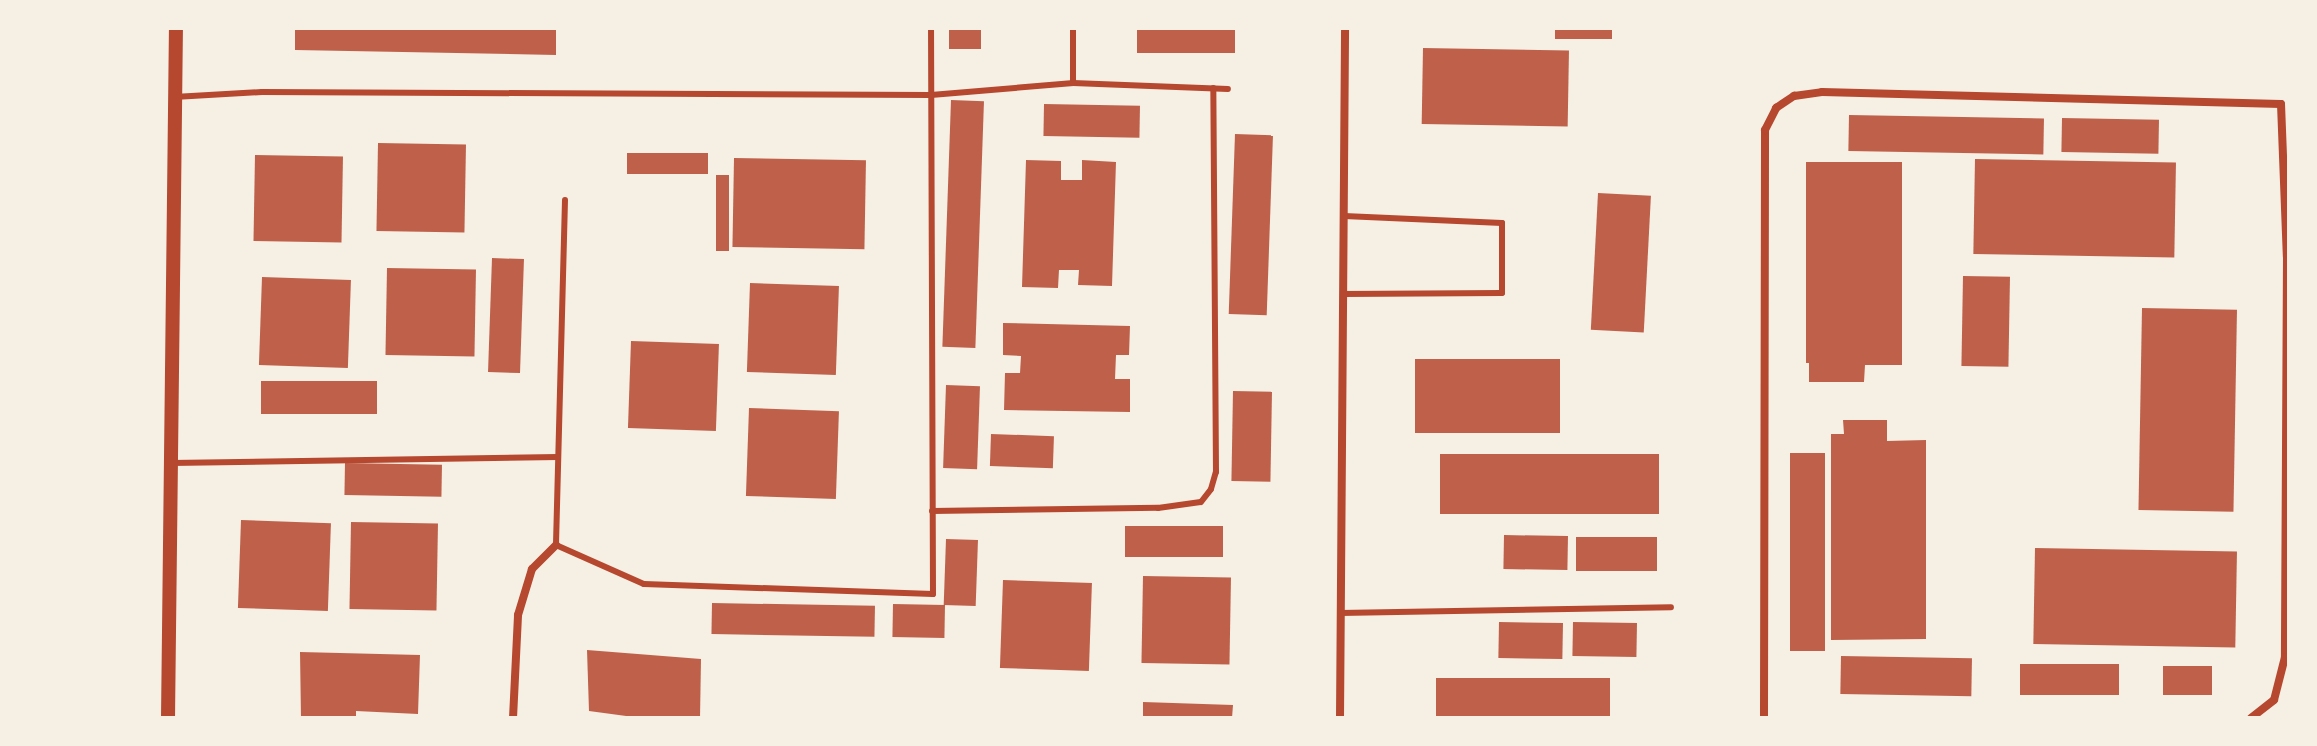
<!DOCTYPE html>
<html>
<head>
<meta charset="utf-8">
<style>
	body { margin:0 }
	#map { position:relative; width:2317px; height:746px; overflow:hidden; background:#f6efe4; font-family:"Open Sans",sans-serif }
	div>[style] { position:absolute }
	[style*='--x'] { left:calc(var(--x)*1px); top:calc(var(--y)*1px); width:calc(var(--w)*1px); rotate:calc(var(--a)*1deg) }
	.building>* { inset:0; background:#bf614a; transform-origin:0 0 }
	.service>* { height:6px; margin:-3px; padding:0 3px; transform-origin:3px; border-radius:3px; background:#b5482f }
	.minor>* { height:8px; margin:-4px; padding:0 4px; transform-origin:4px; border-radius:4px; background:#b5482f }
	.tertiary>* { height:14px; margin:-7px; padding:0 7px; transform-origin:7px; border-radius:7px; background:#b5482f }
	span { translate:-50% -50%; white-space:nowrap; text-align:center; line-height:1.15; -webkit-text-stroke:8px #f6efe4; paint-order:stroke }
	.frame { position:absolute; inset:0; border:30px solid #f6efe4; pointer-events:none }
</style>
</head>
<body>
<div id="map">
	<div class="building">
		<i style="clip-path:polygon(295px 28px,556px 28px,556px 55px,295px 50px)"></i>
		<i style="left:949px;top:28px;width:32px;height:21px"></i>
		<i style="left:1137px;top:28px;width:98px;height:25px"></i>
		<i style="left:1555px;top:28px;width:57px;height:11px"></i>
		<i style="left:1423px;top:48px;width:146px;height:76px;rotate:1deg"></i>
		<i style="left:951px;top:100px;width:33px;height:247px;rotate:2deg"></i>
		<i style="left:1044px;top:104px;width:96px;height:32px;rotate:1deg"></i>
		<i style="left:1849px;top:115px;width:195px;height:36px;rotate:1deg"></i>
		<i style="left:2062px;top:118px;width:97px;height:34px;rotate:1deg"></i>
		<i style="left:1235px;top:134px;width:38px;height:180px;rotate:2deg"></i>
		<i style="left:378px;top:143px;width:88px;height:88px;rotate:1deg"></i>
		<i style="left:627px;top:153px;width:81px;height:21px"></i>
		<i style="left:255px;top:155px;width:88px;height:86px;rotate:1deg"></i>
		<i style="left:734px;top:158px;width:132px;height:89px;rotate:1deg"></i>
		<i style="left:1975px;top:159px;width:201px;height:95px;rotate:1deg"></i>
		<i style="clip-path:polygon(1026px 160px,1061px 161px,1061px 180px,1082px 180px,1082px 160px,1116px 162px,1112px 286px,1078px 285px,1079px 270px,1059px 270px,1058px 288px,1022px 287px)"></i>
		<i style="clip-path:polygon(1806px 162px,1902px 162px,1902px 365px,1865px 365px,1864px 382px,1809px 382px,1809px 363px,1806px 363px)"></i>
		<i style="left:716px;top:175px;width:13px;height:76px"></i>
		<i style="left:1598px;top:193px;width:53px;height:137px;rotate:3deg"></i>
		<i style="left:492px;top:258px;width:32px;height:114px;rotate:2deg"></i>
		<i style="left:387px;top:268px;width:89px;height:87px;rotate:1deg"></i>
		<i style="left:1963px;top:276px;width:47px;height:90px;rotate:1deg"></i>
		<i style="left:262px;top:277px;width:89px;height:88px;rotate:2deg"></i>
		<i style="left:750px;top:283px;width:89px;height:89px;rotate:2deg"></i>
		<i style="left:2142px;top:308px;width:95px;height:202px;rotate:1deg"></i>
		<i style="clip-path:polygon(1003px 323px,1130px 326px,1129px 355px,1116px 355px,1115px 379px,1130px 379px,1130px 412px,1004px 410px,1005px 373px,1020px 373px,1021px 356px,1003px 355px)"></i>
		<i style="left:631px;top:341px;width:88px;height:87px;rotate:2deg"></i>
		<i style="left:1415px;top:359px;width:145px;height:74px"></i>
		<i style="left:261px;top:381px;width:116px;height:33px"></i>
		<i style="left:946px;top:385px;width:34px;height:83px;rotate:2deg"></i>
		<i style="left:1233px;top:391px;width:39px;height:90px;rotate:1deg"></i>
		<i style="left:749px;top:408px;width:90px;height:88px;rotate:2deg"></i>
		<i style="clip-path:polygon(1843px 420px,1887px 420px,1887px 441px,1926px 440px,1926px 639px,1831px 640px,1831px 434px,1844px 434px)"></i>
		<i style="left:991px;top:434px;width:63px;height:32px;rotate:2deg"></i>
		<i style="left:1790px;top:453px;width:35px;height:198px"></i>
		<i style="left:1440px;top:454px;width:219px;height:60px"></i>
		<i style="left:345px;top:463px;width:97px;height:32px;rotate:1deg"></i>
		<i style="left:241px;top:520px;width:90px;height:88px;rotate:2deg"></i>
		<i style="left:351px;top:522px;width:87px;height:87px;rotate:1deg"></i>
		<i style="left:1125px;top:526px;width:98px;height:31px"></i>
		<i style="left:1504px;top:535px;width:64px;height:34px;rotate:1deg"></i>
		<i style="left:1576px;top:537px;width:81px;height:34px"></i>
		<i style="left:946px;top:539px;width:32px;height:66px;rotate:2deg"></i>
		<i style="left:2035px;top:548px;width:202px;height:96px;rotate:1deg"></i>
		<i style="left:1143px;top:576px;width:88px;height:87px;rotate:1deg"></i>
		<i style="left:1003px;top:580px;width:89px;height:88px;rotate:2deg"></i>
		<i style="left:712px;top:603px;width:163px;height:31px;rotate:1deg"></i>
		<i style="left:893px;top:604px;width:52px;height:33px;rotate:1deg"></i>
		<i style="left:1499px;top:622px;width:64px;height:36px;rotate:1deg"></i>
		<i style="left:1573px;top:622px;width:64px;height:34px;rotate:1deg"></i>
		<i style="clip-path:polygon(587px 650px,701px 659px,700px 718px,641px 718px,589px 711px)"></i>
		<i style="clip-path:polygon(300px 652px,420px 655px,418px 714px,356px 711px,356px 718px,301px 718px)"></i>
		<i style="left:1841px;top:656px;width:131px;height:38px;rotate:1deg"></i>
		<i style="left:2020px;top:664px;width:99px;height:31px"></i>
		<i style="left:2163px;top:666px;width:49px;height:29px"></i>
		<i style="left:1436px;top:678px;width:174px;height:40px"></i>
		<i style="clip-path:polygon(1143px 702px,1233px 705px,1232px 718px,1143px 718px)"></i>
	</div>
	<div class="service">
		<i style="--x:1073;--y:28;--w:55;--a:90"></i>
		<i style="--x:1073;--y:83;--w:155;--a:2.2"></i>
		<i style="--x:174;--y:97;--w:88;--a:-3.3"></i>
		<i style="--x:262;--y:92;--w:669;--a:0.26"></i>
		<i style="--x:931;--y:95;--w:143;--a:-4.8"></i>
		<i style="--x:565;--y:200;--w:345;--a:91.5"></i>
		<i style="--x:556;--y:545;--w:96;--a:23.9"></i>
		<i style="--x:644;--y:584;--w:289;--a:2"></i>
		<i style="--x:933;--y:594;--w:566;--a:-90.2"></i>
		<i style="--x:1343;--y:294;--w:159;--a:-0.4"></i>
		<i style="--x:1502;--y:293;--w:70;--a:-90"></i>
		<i style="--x:1502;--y:223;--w:158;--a:-177.5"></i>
		<i style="--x:171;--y:463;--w:387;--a:-0.9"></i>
		<i style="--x:932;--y:511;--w:226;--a:-0.8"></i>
		<i style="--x:1158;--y:508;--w:43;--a:-7.9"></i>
		<i style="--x:1201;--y:502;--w:16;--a:-52"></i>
		<i style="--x:1211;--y:489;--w:18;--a:-74"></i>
		<i style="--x:1216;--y:472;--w:384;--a:-90.4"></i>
		<i style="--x:1340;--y:613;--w:331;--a:-1"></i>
	</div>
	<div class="minor">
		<i style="--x:513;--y:718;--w:103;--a:-87.2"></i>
		<i style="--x:518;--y:615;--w:48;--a:-73.1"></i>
		<i style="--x:532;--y:569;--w:34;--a:-45"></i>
		<i style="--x:1340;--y:718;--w:690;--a:-89.58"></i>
		<i style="--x:1764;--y:718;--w:588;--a:-89.9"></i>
		<i style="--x:1765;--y:130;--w:25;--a:-63"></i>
		<i style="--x:1776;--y:108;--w:22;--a:-34"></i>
		<i style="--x:1794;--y:96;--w:28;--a:-8"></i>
		<i style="--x:1822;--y:92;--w:459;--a:1.5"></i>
		<i style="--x:2281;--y:104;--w:153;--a:87.8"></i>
		<i style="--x:2287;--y:257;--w:400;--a:90.3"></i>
		<i style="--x:2285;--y:657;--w:44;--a:104.3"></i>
		<i style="--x:2274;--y:700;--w:29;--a:142"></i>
	</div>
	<div class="tertiary">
		<i style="--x:168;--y:718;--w:690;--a:-89.34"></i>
	</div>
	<div class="frame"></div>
</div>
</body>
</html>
